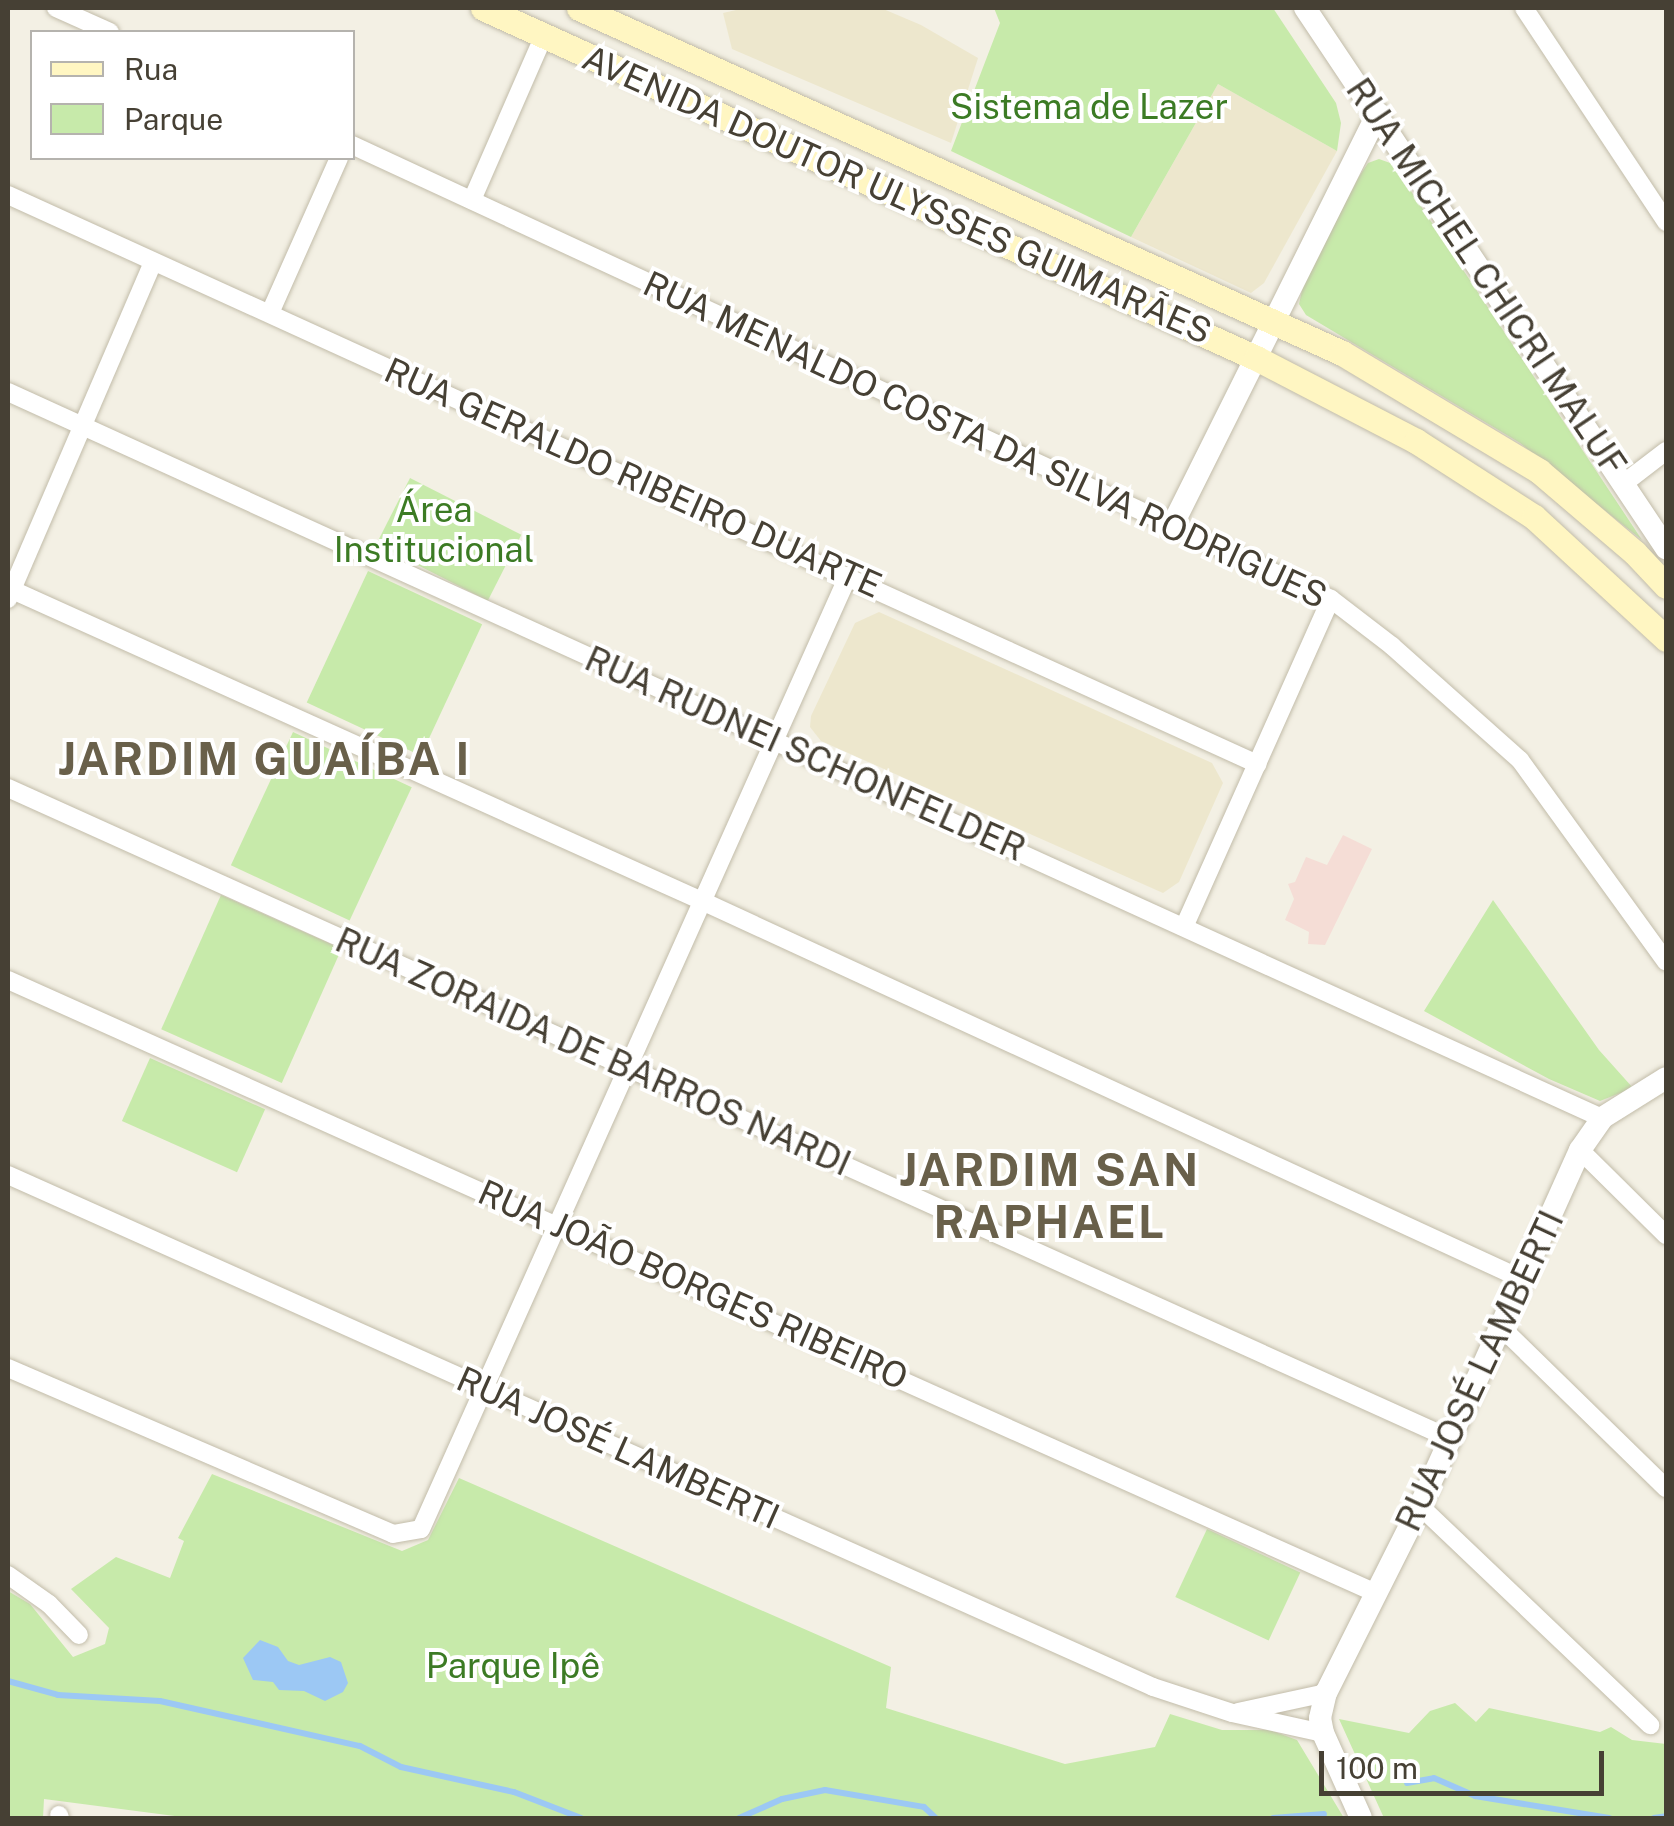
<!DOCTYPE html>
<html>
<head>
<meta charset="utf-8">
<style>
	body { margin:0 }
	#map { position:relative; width:1674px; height:1826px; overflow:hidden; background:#f3f0e4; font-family:"Public Sans",sans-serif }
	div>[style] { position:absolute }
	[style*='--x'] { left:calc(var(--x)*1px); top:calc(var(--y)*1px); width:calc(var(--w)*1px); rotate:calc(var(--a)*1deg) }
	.education>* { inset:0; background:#ede7cd }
	.medical>* { inset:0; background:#f5ddd6 }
	.green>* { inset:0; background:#c7eaaa; transform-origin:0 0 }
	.water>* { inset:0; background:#9cc8f4 }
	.stream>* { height:6px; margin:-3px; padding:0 3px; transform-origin:3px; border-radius:3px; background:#9cc8f4 }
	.roads { filter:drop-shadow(0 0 2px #c2bca9) drop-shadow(0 0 2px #c2bca9) }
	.minor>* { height:18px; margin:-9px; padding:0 9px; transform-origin:9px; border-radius:9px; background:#fff }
	.tertiary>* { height:22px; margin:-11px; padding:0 11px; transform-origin:11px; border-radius:11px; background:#fff }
	.secondary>* { height:25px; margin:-12.5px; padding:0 12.5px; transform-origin:12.5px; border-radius:12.5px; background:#fff6c2 }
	span { translate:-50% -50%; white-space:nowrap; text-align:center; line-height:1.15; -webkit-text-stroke:8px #fff; paint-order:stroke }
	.park-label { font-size:35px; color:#3c7b24 }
	.street-label { font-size:35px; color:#464034 }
	.district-label { font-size:45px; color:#69604a; font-weight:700; letter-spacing:2.5px }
	.frame { position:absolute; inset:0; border:10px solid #464034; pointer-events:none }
	.legend { position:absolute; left:30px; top:30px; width:325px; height:130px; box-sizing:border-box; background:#fff; border:2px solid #b5b3ae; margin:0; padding:12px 18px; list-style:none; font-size:30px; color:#464034 }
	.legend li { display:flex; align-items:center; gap:20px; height:50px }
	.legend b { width:50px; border:2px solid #b5b3ae }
	.scale { position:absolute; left:1319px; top:1751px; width:285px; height:45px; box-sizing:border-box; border:5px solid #464034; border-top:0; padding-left:12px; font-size:30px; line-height:35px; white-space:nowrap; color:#464034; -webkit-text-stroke:8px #fff; paint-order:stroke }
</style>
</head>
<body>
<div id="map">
	<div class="education">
		<i style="clip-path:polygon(745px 8px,881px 8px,921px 25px,978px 58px,951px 143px,732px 49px,723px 13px)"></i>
		<i style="clip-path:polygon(1218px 84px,1337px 151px,1264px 283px,1251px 293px,1131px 237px)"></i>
		<i style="clip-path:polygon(879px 612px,1212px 763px,1223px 783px,1179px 882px,1163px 893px,821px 741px,810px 727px,811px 716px,855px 623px)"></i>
	</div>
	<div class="medical">
		<i style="clip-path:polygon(1343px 835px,1372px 849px,1325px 945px,1308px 944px,1309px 932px,1285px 920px,1294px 899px,1288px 884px,1295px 882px,1306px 857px,1327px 865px)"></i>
	</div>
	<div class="green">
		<i style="clip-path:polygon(994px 8px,1273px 8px,1336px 103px,1341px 123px,1337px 151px,1218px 84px,1131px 237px,951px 151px,1000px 23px)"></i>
		<i style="clip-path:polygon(1379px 159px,1393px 164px,1642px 540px,1520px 443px,1306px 315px,1299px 304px,1303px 286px,1358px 178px,1368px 163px)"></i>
		<i style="left:410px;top:478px;width:125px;height:74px;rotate:27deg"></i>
		<i style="left:368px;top:571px;width:126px;height:145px;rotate:25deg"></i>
		<i style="left:293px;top:732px;width:131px;height:147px;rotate:25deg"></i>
		<i style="left:221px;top:895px;width:132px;height:147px;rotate:24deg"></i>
		<i style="clip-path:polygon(1493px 900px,1599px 1050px,1633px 1088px,1600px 1101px,1549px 1079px,1424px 1011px)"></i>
		<i style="left:150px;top:1058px;width:126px;height:69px;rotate:24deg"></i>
		<i style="clip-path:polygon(212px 1474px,402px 1551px,428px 1540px,459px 1478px,891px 1667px,886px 1708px,1065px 1764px,1155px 1747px,1170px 1714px,1222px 1730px,1270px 1730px,1297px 1740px,1344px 1818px,190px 1818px,44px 1799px,43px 1818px,8px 1818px,8px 1591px,30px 1604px,73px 1657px,105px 1644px,109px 1628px,71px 1589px,116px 1557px,170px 1578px,184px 1541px,178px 1538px)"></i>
		<i style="left:1207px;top:1529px;width:103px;height:75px;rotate:25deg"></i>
		<i style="clip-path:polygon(1455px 1703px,1476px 1722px,1489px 1708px,1600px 1732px,1611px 1727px,1632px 1740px,1666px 1744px,1666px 1818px,1384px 1818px,1339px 1719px,1409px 1733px,1430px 1711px)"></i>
	</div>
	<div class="water">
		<i style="clip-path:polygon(260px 1640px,278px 1647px,288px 1661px,299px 1665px,330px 1657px,341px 1662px,348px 1683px,343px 1692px,325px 1701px,304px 1691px,279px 1690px,273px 1682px,253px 1680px,243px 1658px)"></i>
	</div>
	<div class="stream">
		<i style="--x:8;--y:1681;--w:52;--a:15.6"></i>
		<i style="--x:58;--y:1695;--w:102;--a:3.4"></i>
		<i style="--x:160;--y:1701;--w:205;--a:12.7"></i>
		<i style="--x:360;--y:1746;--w:46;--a:27.1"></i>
		<i style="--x:401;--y:1767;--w:116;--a:12.5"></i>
		<i style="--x:514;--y:1792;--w:72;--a:21.2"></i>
		<i style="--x:1407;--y:1783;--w:27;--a:-10"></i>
		<i style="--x:1434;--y:1778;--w:45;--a:23.7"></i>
		<i style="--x:1475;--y:1796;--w:136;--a:9.3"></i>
		<i style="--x:739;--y:1818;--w:47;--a:-23.8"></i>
		<i style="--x:782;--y:1799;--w:44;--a:-11.8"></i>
		<i style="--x:825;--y:1790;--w:100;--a:9.7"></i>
		<i style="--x:924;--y:1807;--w:16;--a:43"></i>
		<i style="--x:1273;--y:1818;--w:51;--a:-4.5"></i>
		<i style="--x:1654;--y:1818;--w:12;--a:-9"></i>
	</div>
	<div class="roads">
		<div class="minor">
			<i style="--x:56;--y:8;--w:59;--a:24"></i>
			<i style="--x:1524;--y:8;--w:257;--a:56.4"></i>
			<i style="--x:352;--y:145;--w:1079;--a:24.88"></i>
			<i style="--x:1331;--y:599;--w:77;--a:37.6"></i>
			<i style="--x:1392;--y:646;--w:171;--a:41.7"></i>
			<i style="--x:1520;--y:760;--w:249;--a:54.1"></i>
			<i style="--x:8;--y:195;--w:1373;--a:24.49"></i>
			<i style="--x:472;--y:200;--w:180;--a:-66.4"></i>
			<i style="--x:270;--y:313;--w:170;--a:-66"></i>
			<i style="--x:8;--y:392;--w:1752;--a:24.49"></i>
			<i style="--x:1623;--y:484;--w:54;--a:-37.5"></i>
			<i style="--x:8;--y:588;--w:761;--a:24.28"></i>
			<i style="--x:702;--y:901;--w:905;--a:24.75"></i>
			<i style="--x:8;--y:599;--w:367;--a:-66.7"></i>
			<i style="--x:8;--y:788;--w:1583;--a:24.28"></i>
			<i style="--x:1184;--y:927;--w:359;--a:-65.9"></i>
			<i style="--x:8;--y:980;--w:1499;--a:24.14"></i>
			<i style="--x:1580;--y:1150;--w:121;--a:44.7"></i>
			<i style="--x:8;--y:1175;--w:1254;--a:24.09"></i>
			<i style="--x:1153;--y:1687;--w:83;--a:18.2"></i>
			<i style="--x:1232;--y:1713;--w:93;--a:12.4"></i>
			<i style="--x:1502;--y:1328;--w:229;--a:44.3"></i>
			<i style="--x:8;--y:1368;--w:419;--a:23.3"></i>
			<i style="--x:393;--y:1534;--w:28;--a:-10"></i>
			<i style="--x:421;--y:1529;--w:1044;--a:-65.86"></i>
			<i style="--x:1420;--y:1506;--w:318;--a:43.6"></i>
			<i style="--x:8;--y:1575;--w:50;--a:35.3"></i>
			<i style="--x:49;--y:1604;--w:43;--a:45.9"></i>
			<i style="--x:1238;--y:1712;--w:90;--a:-12.2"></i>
			<i style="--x:59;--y:1815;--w:3;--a:72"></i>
		</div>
		<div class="tertiary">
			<i style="--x:1305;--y:8;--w:650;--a:56.24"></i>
			<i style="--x:1174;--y:522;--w:457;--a:-63.5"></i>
			<i style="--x:1361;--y:1818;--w:93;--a:-114.1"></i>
			<i style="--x:1323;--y:1733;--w:15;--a:-101"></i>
			<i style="--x:1320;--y:1718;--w:26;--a:-77"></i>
			<i style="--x:1326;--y:1693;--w:209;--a:-63.3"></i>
			<i style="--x:1420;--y:1506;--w:390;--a:-65.8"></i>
			<i style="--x:1580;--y:1150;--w:39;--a:-55"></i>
			<i style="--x:1602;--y:1118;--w:75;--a:-32"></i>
		</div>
		<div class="secondary">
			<i style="--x:483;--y:8;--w:849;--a:24.36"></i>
			<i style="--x:1256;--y:358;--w:180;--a:27.4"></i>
			<i style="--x:1416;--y:441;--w:140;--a:32.8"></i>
			<i style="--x:1534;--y:517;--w:180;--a:42.7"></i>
			<i style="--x:579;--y:8;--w:837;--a:24.33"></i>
			<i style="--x:1342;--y:353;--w:230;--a:30.9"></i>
			<i style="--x:1539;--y:471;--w:126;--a:40.5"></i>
			<i style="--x:1635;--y:553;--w:45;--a:46.8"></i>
		</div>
	</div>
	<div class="park-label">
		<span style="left:1089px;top:107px">Sistema de Lazer</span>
		<span style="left:434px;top:530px">Área<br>Institucional</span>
		<span style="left:513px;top:1666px">Parque Ipê</span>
	</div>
	<div class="street-label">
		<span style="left:897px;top:195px;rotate:24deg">AVENIDA DOUTOR ULYSSES GUIMARÃES</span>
		<span style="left:1486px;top:277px;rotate:56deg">RUA MICHEL CHICRI MALUF</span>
		<span style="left:985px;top:440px;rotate:25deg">RUA MENALDO COSTA DA SILVA RODRIGUES</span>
		<span style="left:633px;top:478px;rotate:24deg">RUA GERALDO RIBEIRO DUARTE</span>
		<span style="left:805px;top:754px;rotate:24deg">RUA RUDNEI SCHONFELDER</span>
		<span style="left:593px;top:1052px;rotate:24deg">RUA ZORAIDA DE BARROS NARDI</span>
		<span style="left:693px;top:1285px;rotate:24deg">RUA JOÃO BORGES RIBEIRO</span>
		<span style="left:1480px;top:1371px;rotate:-65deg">RUA JOSÉ LAMBERTI</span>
		<span style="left:618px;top:1448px;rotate:24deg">RUA JOSÉ LAMBERTI</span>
	</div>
	<div class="district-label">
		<span style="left:265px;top:759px">JARDIM GUAÍBA I</span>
		<span style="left:1050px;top:1196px">JARDIM SAN<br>RAPHAEL</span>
	</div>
	<div class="frame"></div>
	<ul class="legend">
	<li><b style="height:12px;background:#fff6c2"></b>Rua</li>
	<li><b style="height:28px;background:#c7eaaa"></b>Parque</li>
	</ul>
	<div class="scale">100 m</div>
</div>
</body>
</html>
